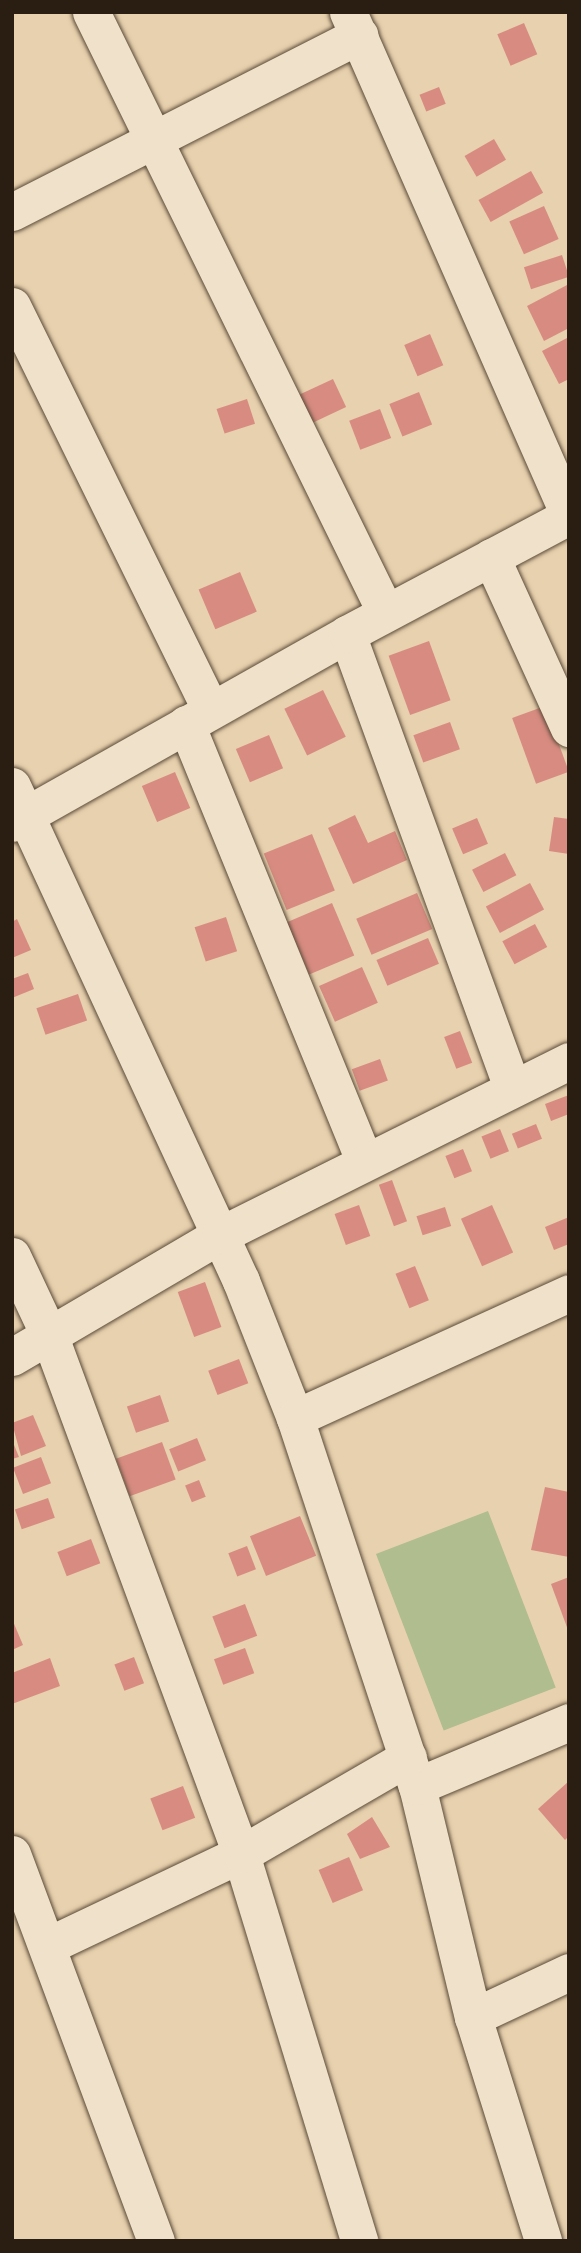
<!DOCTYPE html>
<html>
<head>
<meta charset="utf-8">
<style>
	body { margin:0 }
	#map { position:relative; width:581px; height:2253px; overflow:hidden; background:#e8d1ae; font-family:"IM FELL English",serif }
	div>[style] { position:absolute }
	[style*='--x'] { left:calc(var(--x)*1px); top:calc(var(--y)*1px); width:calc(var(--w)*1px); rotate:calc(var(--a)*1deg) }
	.green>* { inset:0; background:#afbd8f; transform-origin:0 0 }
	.building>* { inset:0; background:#d88c81; transform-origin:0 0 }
	.roads { filter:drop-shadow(0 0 2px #5a4b39) drop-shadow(0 0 2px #5a4b39) }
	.minor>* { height:37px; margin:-18.5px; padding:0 18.5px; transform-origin:18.5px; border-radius:18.5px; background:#f0e1ca }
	span { translate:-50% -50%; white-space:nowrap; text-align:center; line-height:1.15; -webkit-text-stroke:5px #f0e1ca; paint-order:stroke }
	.frame { position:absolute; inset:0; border:14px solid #2a1e12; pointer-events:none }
</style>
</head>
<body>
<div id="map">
	<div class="green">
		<i style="left:488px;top:1511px;width:189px;height:120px;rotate:69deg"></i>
	</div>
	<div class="building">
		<i style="left:524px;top:23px;width:34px;height:29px;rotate:67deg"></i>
		<i style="left:439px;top:87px;width:18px;height:21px;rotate:68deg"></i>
		<i style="left:494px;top:139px;width:24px;height:34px;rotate:60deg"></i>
		<i style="left:531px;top:171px;width:25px;height:60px;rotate:61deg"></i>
		<i style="left:544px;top:206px;width:36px;height:38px;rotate:66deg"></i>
		<i style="left:562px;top:255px;width:23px;height:40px;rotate:72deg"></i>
		<i style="clip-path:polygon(569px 284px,569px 328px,544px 341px,527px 306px)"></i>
		<i style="left:430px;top:334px;width:34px;height:28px;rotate:67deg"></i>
		<i style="clip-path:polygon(569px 337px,569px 379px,559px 384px,542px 351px)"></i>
		<i style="left:333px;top:379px;width:31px;height:38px;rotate:65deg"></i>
		<i style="left:419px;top:392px;width:35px;height:32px;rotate:68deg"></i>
		<i style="left:247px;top:399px;width:26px;height:32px;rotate:72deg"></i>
		<i style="left:380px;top:409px;width:31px;height:33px;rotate:69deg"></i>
		<i style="left:240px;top:572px;width:43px;height:45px;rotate:67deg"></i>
		<i style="left:429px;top:641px;width:63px;height:43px;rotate:70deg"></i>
		<i style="left:323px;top:690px;width:52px;height:43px;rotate:64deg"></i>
		<i style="left:545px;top:706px;width:70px;height:35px;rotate:70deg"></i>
		<i style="left:450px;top:722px;width:29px;height:39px;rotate:70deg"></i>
		<i style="left:269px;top:735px;width:36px;height:36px;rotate:67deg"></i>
		<i style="left:175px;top:772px;width:39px;height:36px;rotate:67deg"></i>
		<i style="clip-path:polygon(355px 815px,368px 843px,395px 831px,407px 860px,353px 884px,328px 828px)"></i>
		<i style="clip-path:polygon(554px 817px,569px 819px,569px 854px,549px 851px)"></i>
		<i style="left:477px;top:818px;width:28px;height:27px;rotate:67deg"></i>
		<i style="left:312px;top:834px;width:61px;height:52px;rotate:68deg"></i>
		<i style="left:505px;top:853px;width:25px;height:37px;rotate:63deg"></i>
		<i style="left:530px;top:883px;width:30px;height:50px;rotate:62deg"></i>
		<i style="left:417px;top:893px;width:39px;height:66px;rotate:67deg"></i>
		<i style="left:332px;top:903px;width:57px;height:49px;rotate:67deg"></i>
		<i style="left:226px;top:917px;width:36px;height:33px;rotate:72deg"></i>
		<i style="clip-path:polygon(17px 919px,31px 950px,12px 958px,12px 922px)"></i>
		<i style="left:535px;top:924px;width:26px;height:37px;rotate:62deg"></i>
		<i style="left:428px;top:938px;width:28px;height:56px;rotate:67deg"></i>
		<i style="left:362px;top:967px;width:39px;height:47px;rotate:66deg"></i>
		<i style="clip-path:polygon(28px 973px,34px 989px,12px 998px,12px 979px)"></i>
		<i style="left:78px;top:994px;width:28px;height:44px;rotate:71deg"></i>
		<i style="left:460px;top:1031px;width:34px;height:17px;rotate:69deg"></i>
		<i style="left:380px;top:1059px;width:23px;height:30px;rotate:70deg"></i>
		<i style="clip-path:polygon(569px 1095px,569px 1114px,551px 1121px,545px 1104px)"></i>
		<i style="left:536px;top:1124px;width:16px;height:26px;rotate:68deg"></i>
		<i style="left:500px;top:1129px;width:24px;height:20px;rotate:68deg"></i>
		<i style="left:463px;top:1149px;width:24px;height:19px;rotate:68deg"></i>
		<i style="left:392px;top:1180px;width:44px;height:14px;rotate:70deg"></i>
		<i style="left:359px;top:1205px;width:33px;height:26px;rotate:70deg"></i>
		<i style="left:492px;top:1205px;width:52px;height:34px;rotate:66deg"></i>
		<i style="left:445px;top:1207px;width:20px;height:30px;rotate:72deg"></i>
		<i style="clip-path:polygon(569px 1217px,569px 1244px,554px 1250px,545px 1227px)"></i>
		<i style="left:415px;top:1266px;width:37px;height:21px;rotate:68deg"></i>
		<i style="left:205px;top:1282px;width:48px;height:29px;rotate:70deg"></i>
		<i style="left:239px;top:1359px;width:26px;height:33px;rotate:69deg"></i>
		<i style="left:160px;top:1395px;width:28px;height:35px;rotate:71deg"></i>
		<i style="clip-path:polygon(33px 1415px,46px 1446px,21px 1456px,12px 1423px)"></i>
		<i style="left:197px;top:1438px;width:24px;height:30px;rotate:68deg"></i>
		<i style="clip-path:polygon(12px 1440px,19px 1457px,12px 1459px)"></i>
		<i style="left:162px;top:1442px;width:40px;height:49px;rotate:70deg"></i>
		<i style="left:41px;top:1457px;width:28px;height:30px;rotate:69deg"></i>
		<i style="left:199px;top:1480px;width:18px;height:15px;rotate:68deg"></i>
		<i style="clip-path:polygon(545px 1487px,569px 1492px,569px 1557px,531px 1550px)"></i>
		<i style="left:48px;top:1498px;width:21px;height:35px;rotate:71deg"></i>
		<i style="left:300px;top:1516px;width:43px;height:54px;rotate:68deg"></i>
		<i style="left:91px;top:1539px;width:26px;height:36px;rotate:69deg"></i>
		<i style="left:247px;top:1546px;width:25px;height:20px;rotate:69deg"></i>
		<i style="clip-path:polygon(569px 1577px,569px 1630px,568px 1630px,551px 1584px)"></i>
		<i style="left:245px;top:1604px;width:34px;height:35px;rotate:69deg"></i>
		<i style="clip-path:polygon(12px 1619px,23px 1645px,12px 1650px)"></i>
		<i style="left:245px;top:1648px;width:27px;height:33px;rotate:70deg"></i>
		<i style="left:134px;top:1657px;width:28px;height:21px;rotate:69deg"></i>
		<i style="clip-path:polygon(50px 1658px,60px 1686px,12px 1704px,12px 1673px)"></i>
		<i style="clip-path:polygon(569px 1781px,569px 1836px,565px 1840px,538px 1809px)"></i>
		<i style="left:183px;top:1786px;width:34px;height:35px;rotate:69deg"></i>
		<i style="clip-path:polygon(372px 1817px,390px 1847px,360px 1859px,347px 1834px)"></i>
		<i style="left:349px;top:1857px;width:36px;height:33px;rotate:67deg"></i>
	</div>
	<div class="roads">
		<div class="minor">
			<i style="--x:91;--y:12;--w:669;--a:63.86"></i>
			<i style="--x:348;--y:12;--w:549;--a:66.28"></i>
			<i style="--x:12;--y:212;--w:390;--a:-27"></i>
			<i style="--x:12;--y:306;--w:450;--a:63.8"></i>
			<i style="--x:491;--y:557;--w:188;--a:65.5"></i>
			<i style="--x:347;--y:634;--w:482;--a:70"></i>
			<i style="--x:186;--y:724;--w:473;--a:67.8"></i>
			<i style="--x:12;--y:786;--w:545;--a:65.17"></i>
			<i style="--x:241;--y:1281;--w:147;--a:68.5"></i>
			<i style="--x:295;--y:1418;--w:388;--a:71.7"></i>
			<i style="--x:417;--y:1786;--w:238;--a:76.4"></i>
			<i style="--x:473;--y:2017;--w:235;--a:72.6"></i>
			<i style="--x:12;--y:823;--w:385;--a:-29.4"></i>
			<i style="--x:347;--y:634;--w:251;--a:-28"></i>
			<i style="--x:12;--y:1256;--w:89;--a:64.9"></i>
			<i style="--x:50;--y:1337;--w:551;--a:69.72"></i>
			<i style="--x:241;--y:1854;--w:405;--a:73"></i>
			<i style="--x:12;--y:1357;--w:241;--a:-30.4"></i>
			<i style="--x:220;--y:1235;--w:390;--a:-26.5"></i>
			<i style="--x:295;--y:1418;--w:301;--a:-24.5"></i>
			<i style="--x:417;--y:1786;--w:165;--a:-22.8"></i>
			<i style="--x:12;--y:1854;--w:413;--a:69.6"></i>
			<i style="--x:47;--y:1946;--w:215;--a:-25.4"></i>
			<i style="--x:241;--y:1854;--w:193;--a:-30.1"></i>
			<i style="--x:473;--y:2017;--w:106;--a:-25.1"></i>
		</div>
	</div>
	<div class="frame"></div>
</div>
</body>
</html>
